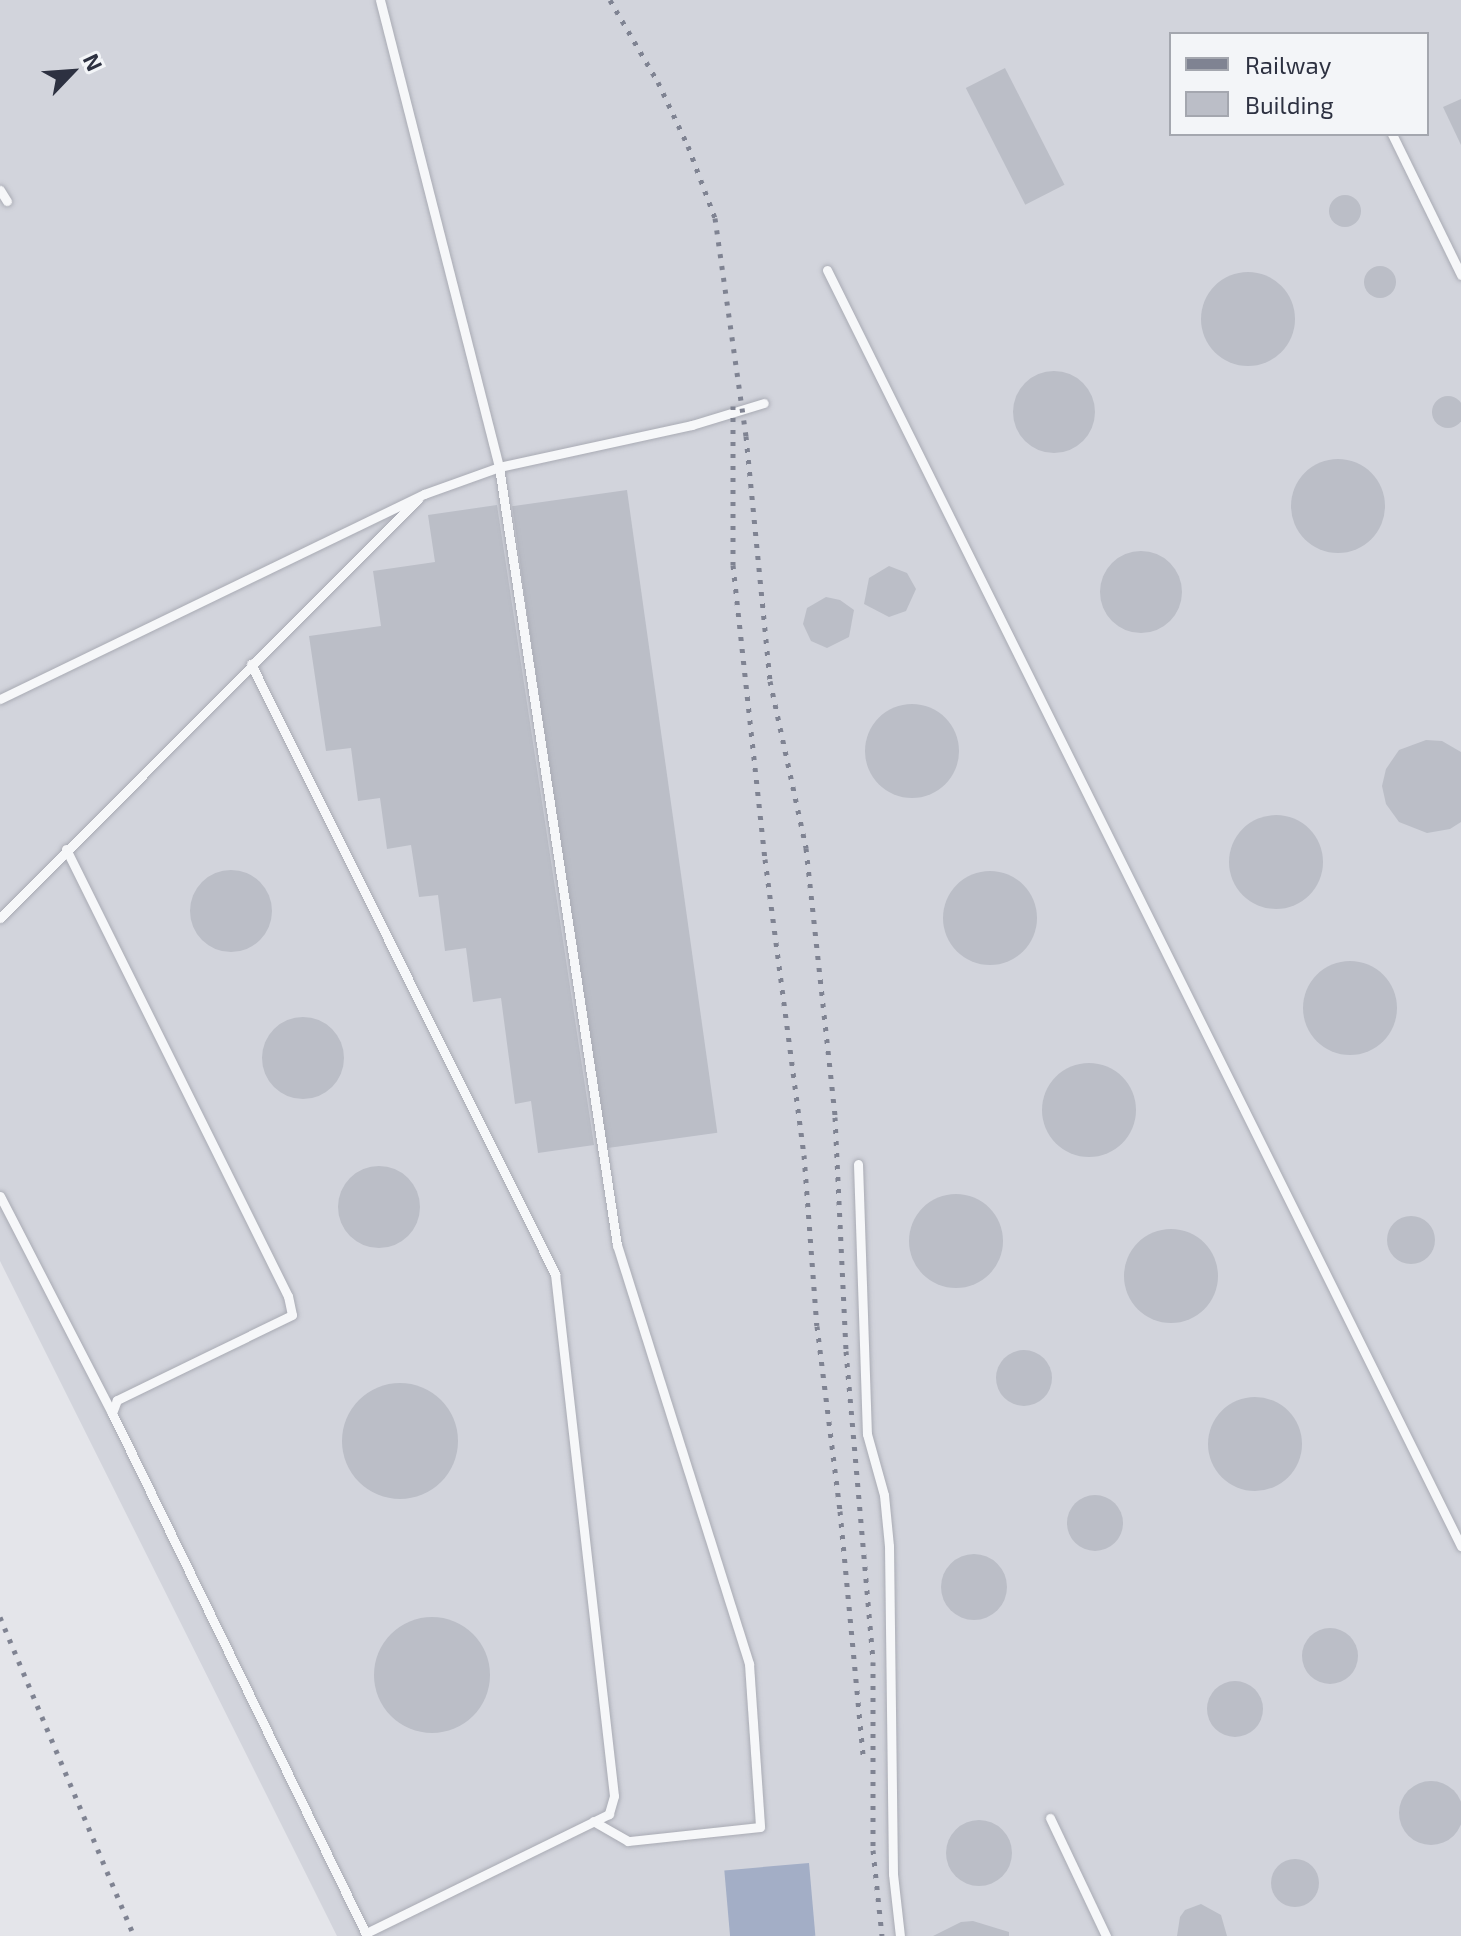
<!DOCTYPE html>
<html>
<head>
<meta charset="utf-8">
<style>
	body { margin:0 }
	#map { position:relative; width:1461px; height:1936px; overflow:hidden; background:#e4e5ea; font-family:"Exo 2",sans-serif }
	div>[style] { position:absolute }
	[style*='--x'] { left:calc(var(--x)*1px); top:calc(var(--y)*1px); width:calc(var(--w)*1px); rotate:calc(var(--a)*1deg) }
	.built>* { inset:0; background:#d2d4dc }
	.water>* { inset:0; background:#a3aec6; transform-origin:0 0 }
	.building>* { inset:0; background:#bbbec7; transform-origin:0 0 }
	.round { border-radius:50% }
	.roads { filter:drop-shadow(0 0 2px #a9abb4) drop-shadow(0 0 2px #a9abb4) }
	.service>* { height:9px; margin:-4.5px; padding:0 4.5px; transform-origin:4.5px; border-radius:4.5px; background:#f6f7f9 }
	.rail>* { height:5px; margin-top:-2.5px; transform-origin:0; background:repeating-linear-gradient(90deg,#7f8392 0 4px,transparent 0 12px) }
	span { translate:-50% -50%; white-space:nowrap; text-align:center; line-height:1.15; -webkit-text-stroke:6px #f3f5f8; paint-order:stroke }
	.legend { position:absolute; left:1169px; top:32px; width:260px; height:104px; box-sizing:border-box; background:#f3f5f8; border:2px solid #a4a7af; margin:0; padding:10px 14px; list-style:none; font-size:24px; color:#2d3141 }
	.legend li { display:flex; align-items:center; gap:16px; height:40px }
	.legend b { width:40px; border:2px solid #a4a7af }
	.north { position:absolute; left:32px; top:32px; width:80px; height:80px; -webkit-text-stroke:6px #f3f5f8; paint-order:stroke; rotate:65deg; font-size:22px; font-weight:700; line-height:32px; text-align:center; color:#2d3141 }
	.north::after { content:''; display:block; margin:auto; width:28px; height:36px; background:#2d3141; clip-path:polygon(50% 0,100% 100%,50% 72%,0 100%) }
</style>
</head>
<body>
<div id="map">
	<div class="built">
		<i style="clip-path:polygon(evenodd,0 0,1461px 0,1461px 1936px,337px 1936px,0 1261px,0 0,1171px 34px,1427px 34px,1427px 134px,1171px 134px,1171px 34px)"></i>
	</div>
	<div class="water">
		<i style="left:809px;top:1863px;width:73px;height:85px;rotate:85deg"></i>
	</div>
	<div class="building">
		<i style="left:1005px;top:68px;width:131px;height:44px;rotate:63deg"></i>
		<i style="clip-path:polygon(1461px 99px,1461px 145px,1443px 107px)"></i>
		<i class="round" style="left:1329px;top:195px;width:32px;height:32px"></i>
		<i class="round" style="left:1364px;top:266px;width:32px;height:32px"></i>
		<i class="round" style="left:1201px;top:272px;width:94px;height:94px"></i>
		<i class="round" style="left:1013px;top:371px;width:82px;height:82px"></i>
		<i class="round" style="left:1432px;top:396px;width:32px;height:32px"></i>
		<i class="round" style="left:1291px;top:459px;width:94px;height:94px"></i>
		<i style="left:627px;top:490px;width:649px;height:116px;rotate:82deg"></i>
		<i style="clip-path:polygon(497px 505px,594px 1145px,538px 1153px,531px 1101px,515px 1104px,501px 998px,473px 1002px,466px 948px,445px 951px,438px 895px,419px 897px,411px 845px,387px 849px,380px 798px,358px 801px,351px 748px,326px 751px,309px 636px,381px 626px,373px 571px,435px 562px,428px 515px)"></i>
		<i class="round" style="left:1100px;top:551px;width:82px;height:82px"></i>
		<i style="clip-path:polygon(889px 566px,907px 573px,916px 589px,906px 611px,889px 617px,864px 604px,869px 578px)"></i>
		<i style="clip-path:polygon(826px 597px,840px 600px,854px 610px,849px 637px,827px 648px,811px 641px,803px 624px,807px 608px)"></i>
		<i class="round" style="left:865px;top:704px;width:94px;height:94px"></i>
		<i style="clip-path:polygon(1426px 740px,1442px 741px,1461px 752px,1461px 822px,1450px 829px,1427px 833px,1399px 822px,1386px 804px,1382px 786px,1386px 769px,1399px 750px)"></i>
		<i class="round" style="left:1229px;top:815px;width:94px;height:94px"></i>
		<i class="round" style="left:190px;top:870px;width:82px;height:82px"></i>
		<i class="round" style="left:943px;top:871px;width:94px;height:94px"></i>
		<i class="round" style="left:1303px;top:961px;width:94px;height:94px"></i>
		<i class="round" style="left:262px;top:1017px;width:82px;height:82px"></i>
		<i class="round" style="left:1042px;top:1063px;width:94px;height:94px"></i>
		<i class="round" style="left:338px;top:1166px;width:82px;height:82px"></i>
		<i class="round" style="left:909px;top:1194px;width:94px;height:94px"></i>
		<i class="round" style="left:1387px;top:1216px;width:48px;height:48px"></i>
		<i class="round" style="left:1124px;top:1229px;width:94px;height:94px"></i>
		<i class="round" style="left:996px;top:1350px;width:56px;height:56px"></i>
		<i class="round" style="left:342px;top:1383px;width:116px;height:116px"></i>
		<i class="round" style="left:1208px;top:1397px;width:94px;height:94px"></i>
		<i class="round" style="left:1067px;top:1495px;width:56px;height:56px"></i>
		<i class="round" style="left:941px;top:1554px;width:66px;height:66px"></i>
		<i class="round" style="left:374px;top:1617px;width:116px;height:116px"></i>
		<i class="round" style="left:1302px;top:1628px;width:56px;height:56px"></i>
		<i class="round" style="left:1207px;top:1681px;width:56px;height:56px"></i>
		<i class="round" style="left:1399px;top:1781px;width:64px;height:64px"></i>
		<i class="round" style="left:946px;top:1820px;width:66px;height:66px"></i>
		<i class="round" style="left:1271px;top:1859px;width:48px;height:48px"></i>
		<i style="clip-path:polygon(1201px 1904px,1221px 1915px,1227px 1936px,1177px 1936px,1180px 1917px,1185px 1910px)"></i>
		<i style="clip-path:polygon(973px 1921px,1009px 1932px,1009px 1936px,933px 1936px,961px 1922px)"></i>
	</div>
	<div class="roads">
		<div class="service">
			<i style="--x:380;--y:0;--w:482;--a:75.7"></i>
			<i style="--x:499;--y:467;--w:787;--a:81.38"></i>
			<i style="--x:617;--y:1245;--w:439;--a:72.5"></i>
			<i style="--x:749;--y:1664;--w:163;--a:86.1"></i>
			<i style="--x:760;--y:1827;--w:133;--a:173.9"></i>
			<i style="--x:628;--y:1841;--w:40;--a:-150.3"></i>
			<i style="--x:1392;--y:134;--w:157;--a:63.9"></i>
			<i style="--x:0;--y:190;--w:13;--a:58"></i>
			<i style="--x:827;--y:270;--w:1425;--a:63.58"></i>
			<i style="--x:251;--y:664;--w:682;--a:63.51"></i>
			<i style="--x:555;--y:1274;--w:525;--a:83.55"></i>
			<i style="--x:614;--y:1796;--w:19;--a:106"></i>
			<i style="--x:609;--y:1814;--w:271;--a:153.9"></i>
			<i style="--x:0;--y:699;--w:471;--a:-25.8"></i>
			<i style="--x:424;--y:494;--w:80;--a:-19.8"></i>
			<i style="--x:499;--y:467;--w:198;--a:-12.3"></i>
			<i style="--x:692;--y:425;--w:75;--a:-17"></i>
			<i style="--x:66;--y:849;--w:499;--a:63.6"></i>
			<i style="--x:288;--y:1296;--w:19;--a:78"></i>
			<i style="--x:292;--y:1315;--w:195;--a:154.1"></i>
			<i style="--x:117;--y:1400;--w:14;--a:111"></i>
			<i style="--x:0;--y:918;--w:592;--a:-45.07"></i>
			<i style="--x:858;--y:1164;--w:270;--a:88.1"></i>
			<i style="--x:867;--y:1434;--w:63;--a:74.4"></i>
			<i style="--x:884;--y:1495;--w:51;--a:84.4"></i>
			<i style="--x:889;--y:1546;--w:328;--a:89.3"></i>
			<i style="--x:893;--y:1874;--w:62;--a:83.6"></i>
			<i style="--x:0;--y:1196;--w:244;--a:62.7"></i>
			<i style="--x:112;--y:1413;--w:582;--a:64.01"></i>
			<i style="--x:1050;--y:1818;--w:131;--a:64.6"></i>
		</div>
	</div>
	<div class="rail">
		<i style="--x:610;--y:0;--w:95;--a:59.7"></i>
		<i style="--x:658;--y:82;--w:71;--a:64.9"></i>
		<i style="--x:688;--y:146;--w:77;--a:69.4"></i>
		<i style="--x:715;--y:218;--w:220;--a:81.9"></i>
		<i style="--x:746;--y:436;--w:246;--a:84.4"></i>
		<i style="--x:770;--y:681;--w:171;--a:77.8"></i>
		<i style="--x:806;--y:848;--w:271;--a:83.8"></i>
		<i style="--x:835;--y:1117;--w:234;--a:87.3"></i>
		<i style="--x:846;--y:1351;--w:312;--a:85"></i>
		<i style="--x:873;--y:1662;--w:188;--a:90"></i>
		<i style="--x:873;--y:1850;--w:86;--a:84"></i>
		<i style="--x:733;--y:406;--w:159;--a:90"></i>
		<i style="--x:733;--y:565;--w:296;--a:83.8"></i>
		<i style="--x:765;--y:859;--w:299;--a:82.5"></i>
		<i style="--x:804;--y:1155;--w:171;--a:85.7"></i>
		<i style="--x:817;--y:1326;--w:186;--a:82.9"></i>
		<i style="--x:840;--y:1511;--w:245;--a:84.6"></i>
		<i style="--x:0;--y:1617;--w:346;--a:67.2"></i>
	</div>
	<ul class="legend">
	<li><b style="height:10px;background:#7f8392"></b>Railway</li>
	<li><b style="height:22px;background:#bbbec7"></b>Building</li>
	</ul>
	<div class="north">N</div>
</div>
</body>
</html>
